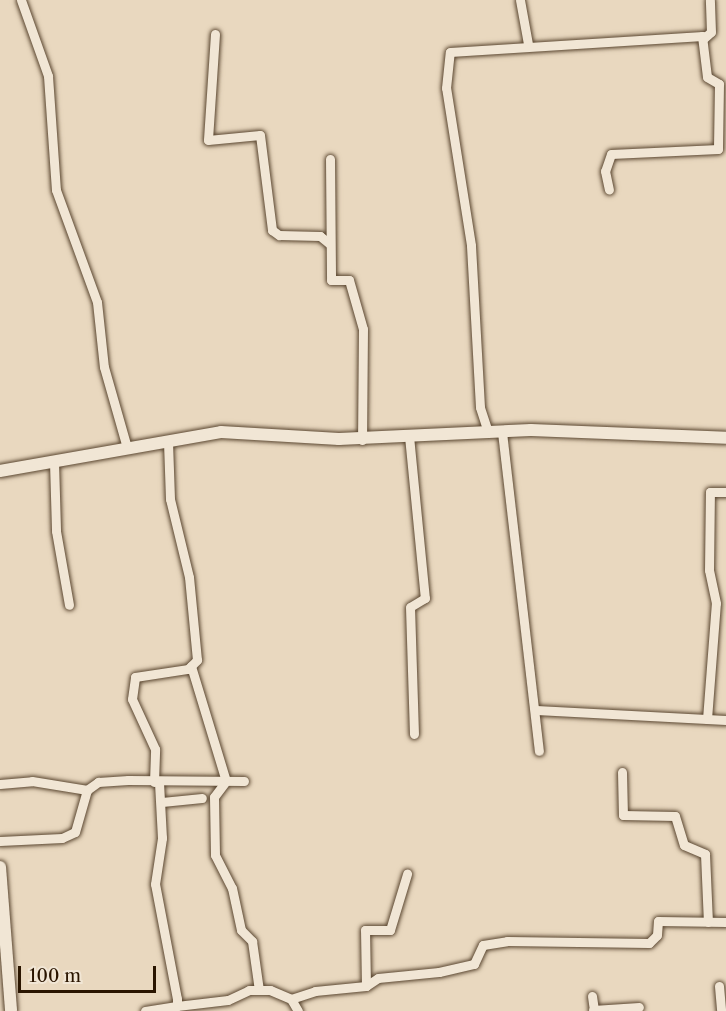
<!DOCTYPE html>
<html>
<head>
<meta charset="utf-8">
<style>
	body { margin:0 }
	#map { position:relative; width:726px; height:1011px; overflow:hidden; background:#e9d8bf; font-family:"Libre Caslon Text",serif }
	div>[style] { position:absolute }
	[style*='--x'] { left:calc(var(--x)*1px); top:calc(var(--y)*1px); width:calc(var(--w)*1px); rotate:calc(var(--a)*1deg) }
	.roads { filter:drop-shadow(0 0 2px #5a4630) drop-shadow(0 0 2px #5a4630) }
	.minor>* { height:9px; margin:-4.5px; padding:0 4.5px; transform-origin:4.5px; border-radius:4.5px; background:#f1e6d5 }
	.tertiary>* { height:12px; margin:-6px; padding:0 6px; transform-origin:6px; border-radius:6px; background:#f1e6d5 }
	span { translate:-50% -50%; white-space:nowrap; text-align:center; line-height:1.15; -webkit-text-stroke:4.5px #f1e6d5; paint-order:stroke }
	.scale { position:absolute; left:18px; top:966px; width:138px; height:27px; box-sizing:border-box; border:3px solid #2a1500; border-top:0; padding-left:8px; font-size:18px; line-height:21px; white-space:nowrap; color:#2a1500; -webkit-text-stroke:4px #f1e6d5; paint-order:stroke }
</style>
</head>
<body>
<div id="map">
	<div class="roads">
		<div class="minor">
			<i style="--x:21;--y:0;--w:81;--a:70.4"></i>
			<i style="--x:48;--y:76;--w:114;--a:86"></i>
			<i style="--x:56;--y:190;--w:119;--a:69.9"></i>
			<i style="--x:97;--y:302;--w:65;--a:83.9"></i>
			<i style="--x:104;--y:367;--w:84;--a:74.1"></i>
			<i style="--x:520;--y:0;--w:45;--a:79.7"></i>
			<i style="--x:215;--y:34;--w:106;--a:93.8"></i>
			<i style="--x:208;--y:140;--w:52;--a:-5.5"></i>
			<i style="--x:260;--y:135;--w:96;--a:82.8"></i>
			<i style="--x:272;--y:230;--w:9;--a:36"></i>
			<i style="--x:279;--y:235;--w:41;--a:1.4"></i>
			<i style="--x:320;--y:236;--w:13;--a:39"></i>
			<i style="--x:704;--y:38;--w:9;--a:-41"></i>
			<i style="--x:711;--y:32;--w:32;--a:-92"></i>
			<i style="--x:330;--y:159;--w:121;--a:89.5"></i>
			<i style="--x:331;--y:280;--w:18;--a:0"></i>
			<i style="--x:349;--y:280;--w:51;--a:74.1"></i>
			<i style="--x:363;--y:329;--w:111;--a:90.5"></i>
			<i style="--x:488;--y:432;--w:26;--a:-108"></i>
			<i style="--x:480;--y:407;--w:162;--a:-93.2"></i>
			<i style="--x:471;--y:245;--w:159;--a:-99"></i>
			<i style="--x:446;--y:88;--w:36;--a:-84"></i>
			<i style="--x:450;--y:52;--w:253;--a:-3.6"></i>
			<i style="--x:702;--y:36;--w:41;--a:83"></i>
			<i style="--x:707;--y:77;--w:14;--a:30"></i>
			<i style="--x:719;--y:84;--w:65;--a:90.9"></i>
			<i style="--x:718;--y:149;--w:107;--a:177.3"></i>
			<i style="--x:611;--y:154;--w:18;--a:109"></i>
			<i style="--x:605;--y:171;--w:19;--a:78"></i>
			<i style="--x:502;--y:432;--w:321;--a:83.4"></i>
			<i style="--x:409;--y:436;--w:163;--a:84.4"></i>
			<i style="--x:425;--y:598;--w:17;--a:149"></i>
			<i style="--x:410;--y:607;--w:127;--a:88.2"></i>
			<i style="--x:54;--y:462;--w:69;--a:88.3"></i>
			<i style="--x:56;--y:531;--w:75;--a:80"></i>
			<i style="--x:191;--y:666;--w:120;--a:73.1"></i>
			<i style="--x:226;--y:781;--w:20;--a:127"></i>
			<i style="--x:214;--y:797;--w:58;--a:89"></i>
			<i style="--x:215;--y:855;--w:37;--a:63"></i>
			<i style="--x:232;--y:888;--w:43;--a:77.9"></i>
			<i style="--x:241;--y:930;--w:16;--a:45"></i>
			<i style="--x:252;--y:941;--w:49;--a:81.9"></i>
			<i style="--x:536;--y:710;--w:190;--a:3"></i>
			<i style="--x:707;--y:719;--w:116;--a:-85.6"></i>
			<i style="--x:716;--y:603;--w:34;--a:-102"></i>
			<i style="--x:709;--y:570;--w:78;--a:-89.3"></i>
			<i style="--x:710;--y:492;--w:16;--a:0"></i>
			<i style="--x:622;--y:772;--w:43;--a:88.7"></i>
			<i style="--x:623;--y:815;--w:52;--a:1.1"></i>
			<i style="--x:675;--y:816;--w:30;--a:73"></i>
			<i style="--x:684;--y:845;--w:23;--a:23"></i>
			<i style="--x:705;--y:854;--w:68;--a:87.5"></i>
			<i style="--x:154;--y:782;--w:33;--a:-88"></i>
			<i style="--x:155;--y:749;--w:55;--a:-114.7"></i>
			<i style="--x:132;--y:699;--w:22;--a:-82"></i>
			<i style="--x:135;--y:677;--w:54;--a:-8.6"></i>
			<i style="--x:188;--y:669;--w:13;--a:-45"></i>
			<i style="--x:197;--y:660;--w:83;--a:-95.5"></i>
			<i style="--x:189;--y:577;--w:80;--a:-103.7"></i>
			<i style="--x:170;--y:499;--w:56;--a:-92"></i>
			<i style="--x:0;--y:784;--w:32;--a:-5"></i>
			<i style="--x:32;--y:781;--w:56;--a:9.3"></i>
			<i style="--x:87;--y:790;--w:14;--a:-36"></i>
			<i style="--x:98;--y:782;--w:30;--a:-4"></i>
			<i style="--x:128;--y:780;--w:116;--a:0.5"></i>
			<i style="--x:162;--y:802;--w:40;--a:-5.7"></i>
			<i style="--x:0;--y:841;--w:62;--a:-2.8"></i>
			<i style="--x:62;--y:838;--w:14;--a:-25"></i>
			<i style="--x:75;--y:832;--w:44;--a:-74.1"></i>
			<i style="--x:366;--y:986;--w:56;--a:-91"></i>
			<i style="--x:365;--y:930;--w:25;--a:0"></i>
			<i style="--x:390;--y:930;--w:59;--a:-73.1"></i>
			<i style="--x:719;--y:986;--w:25;--a:85"></i>
			<i style="--x:592;--y:996;--w:15;--a:82"></i>
			<i style="--x:291;--y:999;--w:14;--a:60"></i>
			<i style="--x:177;--y:1006;--w:51;--a:-6.7"></i>
			<i style="--x:228;--y:1000;--w:23;--a:-25"></i>
			<i style="--x:249;--y:990;--w:21;--a:0"></i>
			<i style="--x:270;--y:990;--w:23;--a:23"></i>
			<i style="--x:291;--y:999;--w:25;--a:-18"></i>
			<i style="--x:315;--y:991;--w:51;--a:-5.6"></i>
			<i style="--x:366;--y:986;--w:14;--a:-34"></i>
			<i style="--x:378;--y:978;--w:61;--a:-5.6"></i>
			<i style="--x:439;--y:972;--w:36;--a:-13"></i>
			<i style="--x:474;--y:964;--w:21;--a:-65"></i>
			<i style="--x:483;--y:945;--w:24;--a:-9"></i>
			<i style="--x:507;--y:941;--w:142;--a:0.8"></i>
			<i style="--x:649;--y:943;--w:11;--a:-45"></i>
			<i style="--x:657;--y:935;--w:14;--a:-86"></i>
			<i style="--x:658;--y:921;--w:68;--a:0.8"></i>
			<i style="--x:593;--y:1010;--w:46;--a:-3.7"></i>
			<i style="--x:145;--y:1011;--w:32;--a:-9"></i>
			<i style="--x:177;--y:1006;--w:7;--a:-90"></i>
			<i style="--x:177;--y:999;--w:117;--a:-100.8"></i>
			<i style="--x:155;--y:884;--w:47;--a:-81.3"></i>
			<i style="--x:162;--y:838;--w:56;--a:-93.1"></i>
		</div>
		<div class="tertiary">
			<i style="--x:0;--y:471;--w:224;--a:-10"></i>
			<i style="--x:221;--y:432;--w:118;--a:3.4"></i>
			<i style="--x:339;--y:439;--w:192;--a:-2.7"></i>
			<i style="--x:531;--y:430;--w:195;--a:2.3"></i>
			<i style="--x:0;--y:867;--w:144;--a:85.6"></i>
		</div>
	</div>
	<div class="scale">100 m</div>
</div>
</body>
</html>
